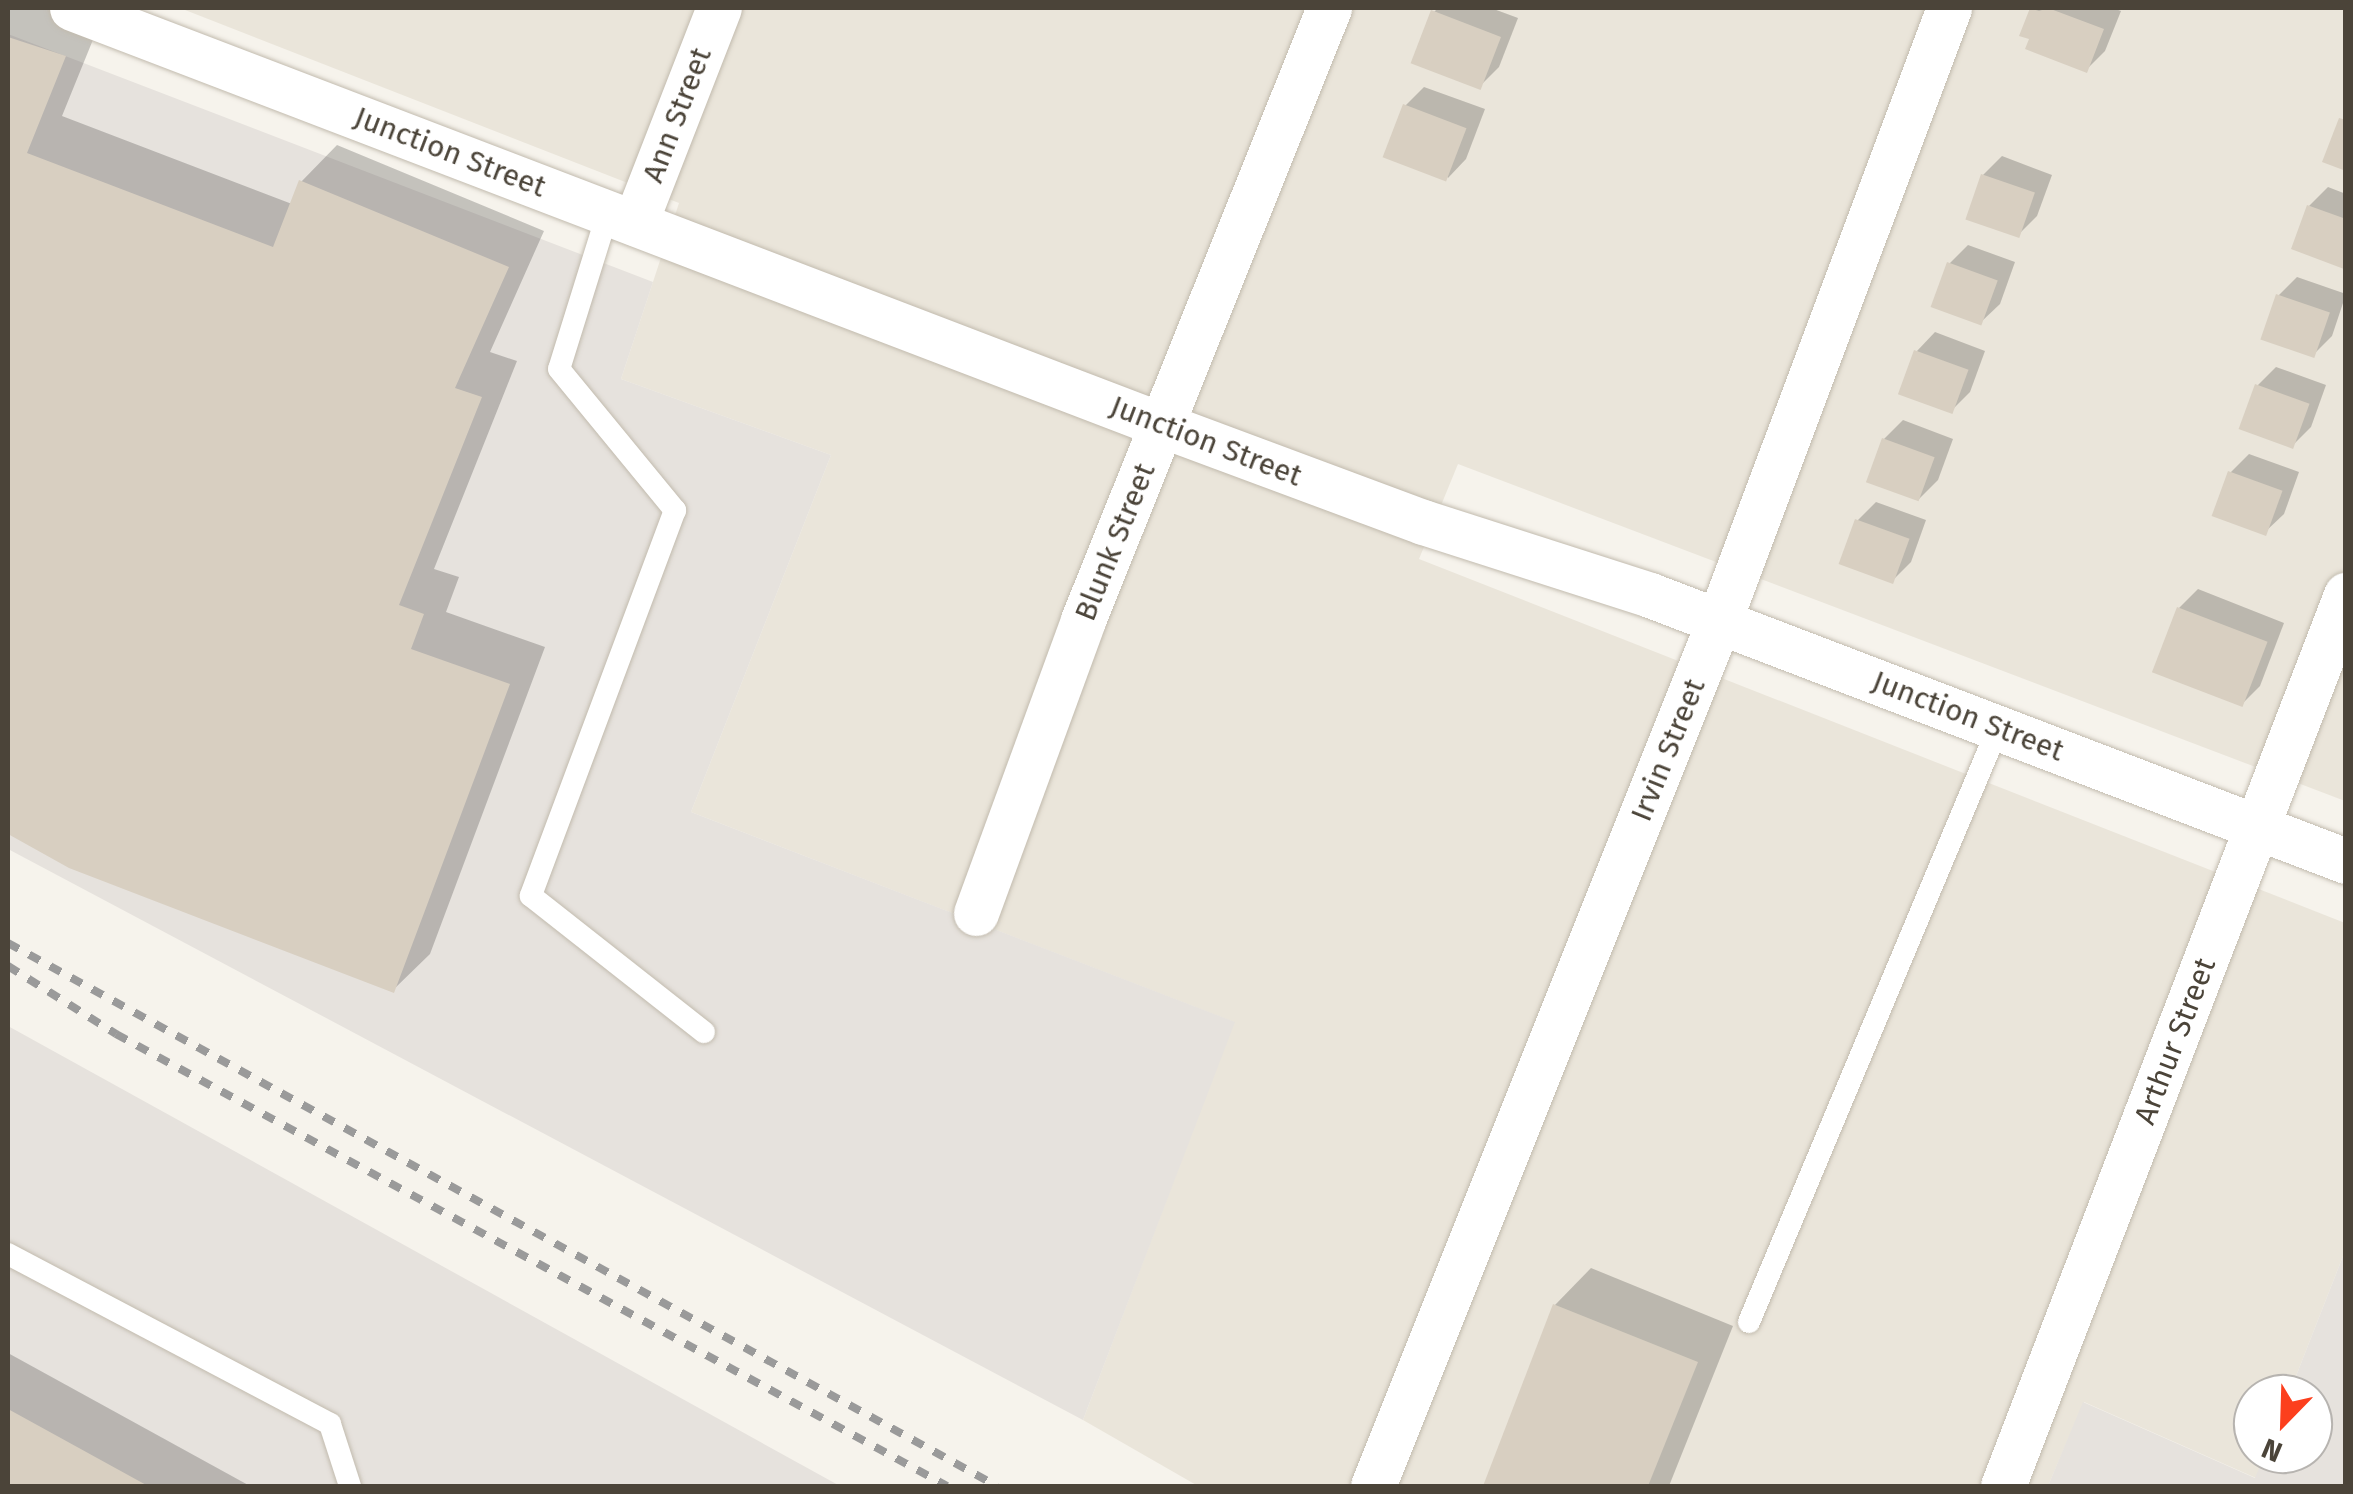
<!DOCTYPE html>
<html>
<head>
<meta charset="utf-8">
<style>
	body { margin:0 }
	#map { position:relative; width:2353px; height:1494px; overflow:hidden; background:#f6f3ec; font-family:"Fira Sans",sans-serif }
	div>[style] { position:absolute }
	[style*='--x'] { left:calc(var(--x)*1px); top:calc(var(--y)*1px); width:calc(var(--w)*1px); rotate:calc(var(--a)*1deg) }
	.residential>* { inset:0; background:#eae5da }
	.industrial>* { inset:0; background:#e6e2dd }
	.shadow>* { inset:0; background:#0003 }
	.building>* { inset:0; background:#d8cfc1; transform-origin:0 0 }
	.roads { filter:drop-shadow(0 0 2px #c2bbae) drop-shadow(0 0 2px #c2bbae) }
	.lane>* { height:22px; margin:-11px; padding:0 11px; transform-origin:11px; border-radius:11px; background:#fff }
	.street>* { height:45px; margin:-22.5px; padding:0 22.5px; transform-origin:22.5px; border-radius:22.5px; background:#fff }
	.rail>* { height:8px; margin-top:-4px; transform-origin:0; background:repeating-linear-gradient(90deg,#9a9a9a 0 12px,transparent 0 24px) }
	span { translate:-50% -50%; white-space:nowrap; text-align:center; line-height:1.15; -webkit-text-stroke:9px #fff; paint-order:stroke }
	.street-label { font-size:30px; color:#4b4439 }
	.frame { position:absolute; inset:0; border:10px solid #4b4439; pointer-events:none }
	.north { position:absolute; left:2233px; top:1374px; width:100px; height:100px; box-sizing:border-box; background:#fff; border:2px solid #b7b4b0; border-radius:50%; rotate:203deg; font-size:28px; font-weight:700; line-height:40px; text-align:center; color:#4b4439 }
	.north::after { content:''; display:block; margin:auto; width:35px; height:45px; background:#fc3f1d; clip-path:polygon(50% 0,100% 100%,50% 72%,0 100%) }
</style>
</head>
<body>
<div id="map">
	<div class="residential">
		<i style="clip-path:polygon(180px 8px,2345px 8px,2345px 801px,1458px 464px,1419px 559px,2345px 923px,2345px 1251px,2289px 1394px,2253px 1394px,2253px 1454px,2265px 1454px,2256px 1478px,2084px 1402px,2048px 1486px,1198px 1486px,1083px 1420px,1234px 1022px,691px 812px,831px 455px,621px 379px,679px 203px)"></i>
	</div>
	<div class="industrial">
		<i style="clip-path:polygon(8px 34px,653px 282px,621px 379px,831px 455px,691px 812px,1235px 1022px,1083px 1420px,8px 849px)"></i>
		<i style="clip-path:polygon(8px 1026px,840px 1486px,8px 1486px)"></i>
		<i style="clip-path:polygon(2345px 1251px,2345px 1486px,2048px 1486px,2083px 1402px,2255px 1478px,2265px 1454px,2313px 1454px,2313px 1394px,2289px 1394px)"></i>
	</div>
	<div class="shadow">
		<i style="clip-path:polygon(8px 8px,64px 8px,101px 20px,62px 116px,292px 204px,301px 182px,337px 145px,544px 231px,490px 352px,517px 361px,434px 569px,459px 577px,446px 612px,545px 647px,430px 954px,393px 990px,70px 866px,8px 832px)"></i>
		<i style="clip-path:polygon(1438px 8px,1491px 8px,1518px 18px,1499px 67px,1480px 86px,1434px 12px)"></i>
		<i style="clip-path:polygon(2113px 8px,2121px 11px,2105px 51px,2086px 70px,2032px 38px,2034px 8px)"></i>
		<i style="clip-path:polygon(1424px 87px,1485px 109px,1466px 159px,1448px 178px,1405px 106px)"></i>
		<i style="clip-path:polygon(2002px 156px,2052px 175px,2037px 216px,2018px 235px,1983px 175px)"></i>
		<i style="clip-path:polygon(2328px 187px,2346px 194px,2344px 266px,2309px 206px)"></i>
		<i style="clip-path:polygon(1968px 245px,2015px 262px,2000px 304px,1981px 322px,1949px 264px)"></i>
		<i style="clip-path:polygon(2297px 277px,2346px 294px,2332px 336px,2313px 355px,2278px 296px)"></i>
		<i style="clip-path:polygon(1935px 332px,1985px 351px,1970px 392px,1951px 411px,1917px 351px)"></i>
		<i style="clip-path:polygon(2276px 367px,2326px 385px,2311px 427px,2292px 446px,2257px 386px)"></i>
		<i style="clip-path:polygon(1903px 420px,1953px 439px,1938px 480px,1919px 499px,1884px 439px)"></i>
		<i style="clip-path:polygon(2249px 454px,2299px 472px,2284px 514px,2265px 532px,2230px 473px)"></i>
		<i style="clip-path:polygon(1876px 502px,1926px 520px,1911px 562px,1892px 581px,1857px 521px)"></i>
		<i style="clip-path:polygon(2198px 589px,2284px 623px,2260px 686px,2241px 705px,2179px 608px)"></i>
		<i style="clip-path:polygon(1591px 1268px,1733px 1326px,1669px 1486px,1485px 1486px,1555px 1305px)"></i>
		<i style="clip-path:polygon(8px 1353px,250px 1486px,8px 1486px)"></i>
	</div>
	<div class="building">
		<i style="clip-path:polygon(2030px 8px,2039px 11px,2048px 8px,2104px 29px,2087px 73px,2025px 49px,2029px 39px,2019px 36px)"></i>
		<i style="left:1431px;top:10px;width:75px;height:57px;rotate:21deg"></i>
		<i style="clip-path:polygon(8px 37px,66px 56px,27px 153px,273px 247px,299px 180px,509px 267px,455px 388px,482px 397px,399px 605px,424px 614px,411px 649px,510px 684px,394px 993px,69px 868px,8px 834px)"></i>
		<i style="left:1403px;top:104px;width:68px;height:57px;rotate:21deg"></i>
		<i style="clip-path:polygon(2339px 118px,2346px 120px,2346px 171px,2322px 162px)"></i>
		<i style="left:1981px;top:174px;width:57px;height:48px;rotate:19deg"></i>
		<i style="clip-path:polygon(2307px 205px,2346px 219px,2344px 269px,2291px 249px)"></i>
		<i style="left:1947px;top:262px;width:54px;height:48px;rotate:20deg"></i>
		<i style="left:2276px;top:294px;width:57px;height:48px;rotate:19deg"></i>
		<i style="left:1914px;top:350px;width:58px;height:47px;rotate:20deg"></i>
		<i style="left:2255px;top:384px;width:58px;height:48px;rotate:20deg"></i>
		<i style="left:1882px;top:438px;width:56px;height:47px;rotate:20deg"></i>
		<i style="left:2228px;top:471px;width:58px;height:48px;rotate:20deg"></i>
		<i style="left:1855px;top:519px;width:58px;height:48px;rotate:20deg"></i>
		<i style="left:2177px;top:607px;width:97px;height:70px;rotate:21deg"></i>
		<i style="clip-path:polygon(1553px 1304px,1698px 1362px,1648px 1486px,1483px 1486px)"></i>
		<i style="clip-path:polygon(8px 1409px,148px 1486px,8px 1486px)"></i>
	</div>
	<div class="roads">
		<div class="lane">
			<i style="--x:608;--y:212;--w:164;--a:107.3"></i>
			<i style="--x:559;--y:369;--w:183;--a:50.6"></i>
			<i style="--x:675;--y:510;--w:412;--a:110.5"></i>
			<i style="--x:531;--y:896;--w:220;--a:38.2"></i>
			<i style="--x:8;--y:1254;--w:364;--a:27.8"></i>
			<i style="--x:330;--y:1424;--w:65;--a:72.1"></i>
			<i style="--x:1749;--y:1322;--w:644;--a:-67.26"></i>
		</div>
		<div class="street">
			<i style="--x:72;--y:8;--w:1167;--a:20.94"></i>
			<i style="--x:1162;--y:425;--w:278;--a:20.4"></i>
			<i style="--x:1423;--y:522;--w:238;--a:17.8"></i>
			<i style="--x:1650;--y:595;--w:745;--a:20.92"></i>
			<i style="--x:635;--y:223;--w:231;--a:-68.7"></i>
			<i style="--x:976;--y:913;--w:312;--a:-69.9"></i>
			<i style="--x:1083;--y:620;--w:660;--a:-68.1"></i>
			<i style="--x:1373;--y:1486;--w:932;--a:-68.2"></i>
			<i style="--x:1719;--y:621;--w:655;--a:-69.43"></i>
			<i style="--x:2003;--y:1486;--w:955;--a:-68.95"></i>
		</div>
	</div>
	<div class="rail">
		<i style="--x:8;--y:943;--w:1128;--a:28.77"></i>
		<i style="--x:8;--y:966;--w:128;--a:32.2"></i>
		<i style="--x:116;--y:1034;--w:946;--a:28.54"></i>
	</div>
	<div class="street-label">
		<span style="left:677px;top:115px;rotate:-69deg">Ann Street</span>
		<span style="left:450px;top:152px;rotate:21deg">Junction Street</span>
		<span style="left:1206px;top:441px;rotate:21deg">Junction Street</span>
		<span style="left:1115px;top:542px;rotate:-68deg">Blunk Street</span>
		<span style="left:1968px;top:716px;rotate:21deg">Junction Street</span>
		<span style="left:1668px;top:750px;rotate:-68deg">Irvin Street</span>
		<span style="left:2175px;top:1041px;rotate:-69deg">Arthur Street</span>
	</div>
	<div class="frame"></div>
	<div class="north">N</div>
</div>
</body>
</html>
